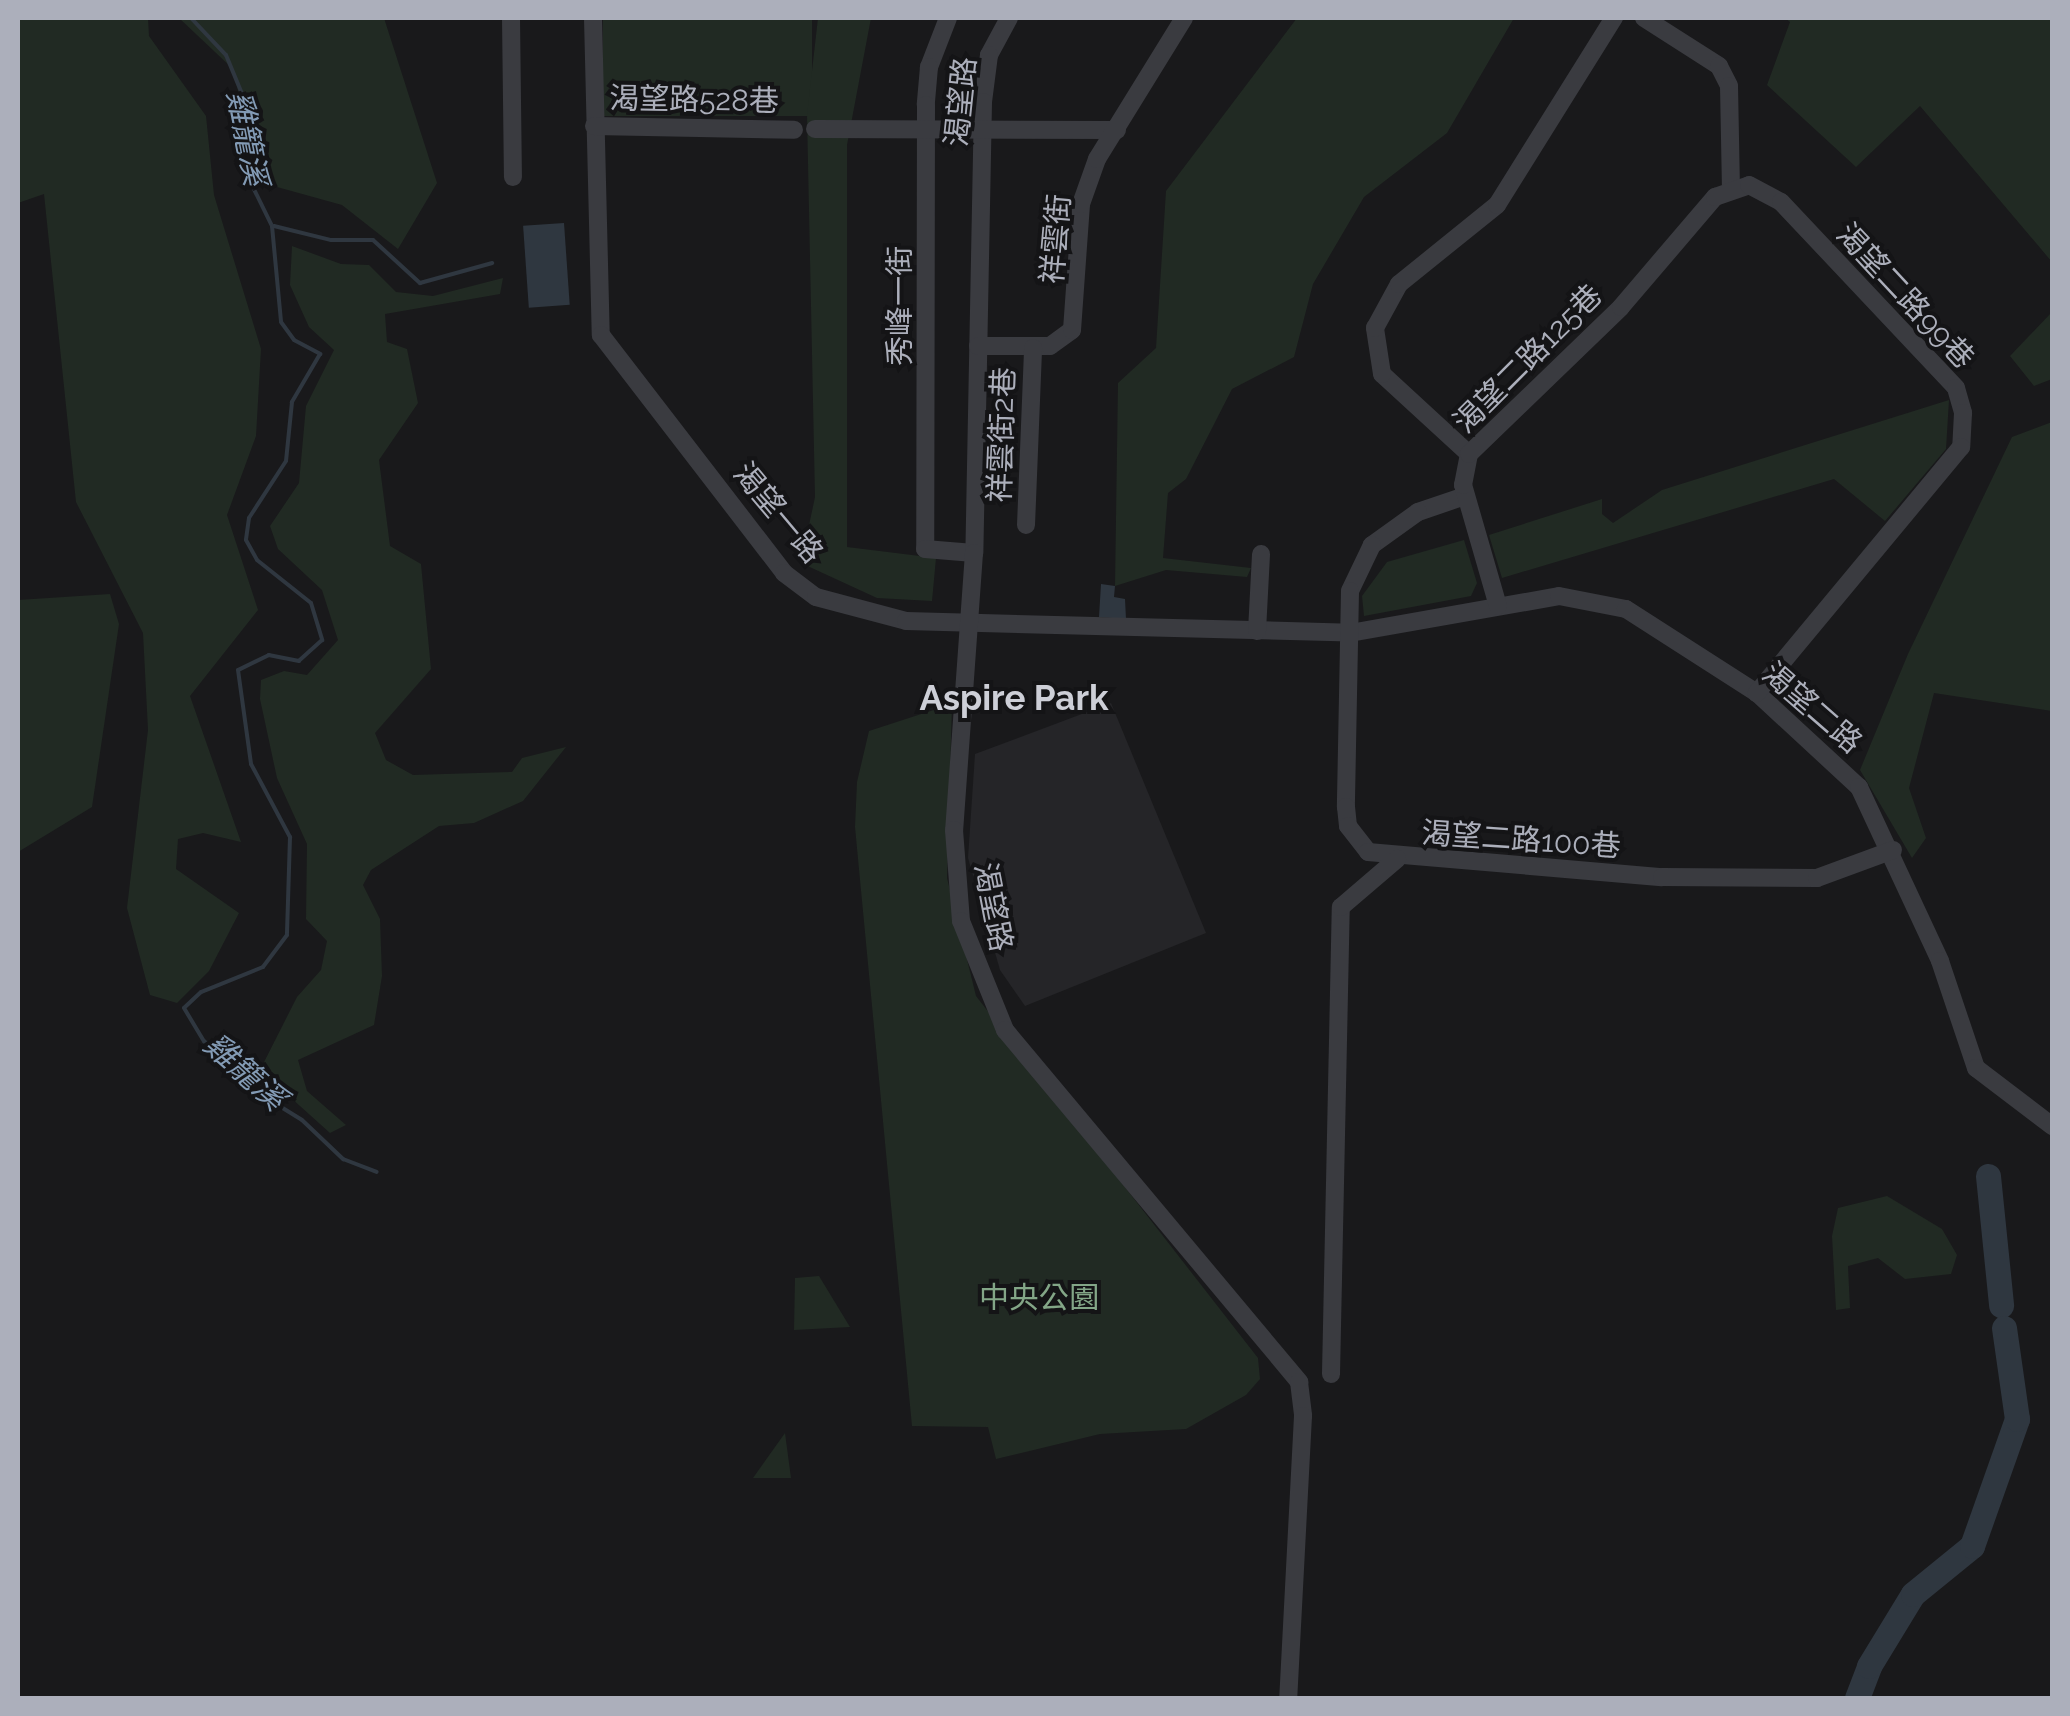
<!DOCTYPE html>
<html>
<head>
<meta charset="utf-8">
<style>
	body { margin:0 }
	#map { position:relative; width:2070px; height:1716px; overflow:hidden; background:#19191b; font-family:Raleway,"Noto Sans TC",sans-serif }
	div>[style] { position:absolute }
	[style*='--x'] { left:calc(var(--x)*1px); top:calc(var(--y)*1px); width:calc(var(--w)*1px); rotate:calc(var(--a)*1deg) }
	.built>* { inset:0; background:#252528 }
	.green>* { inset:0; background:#212a23; transform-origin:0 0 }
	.water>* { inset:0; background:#2f3740; transform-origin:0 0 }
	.stream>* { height:4px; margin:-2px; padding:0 2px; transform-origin:2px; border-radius:2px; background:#2f3740 }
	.river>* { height:25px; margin:-12.5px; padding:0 12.5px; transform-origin:12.5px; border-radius:12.5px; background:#2f3740 }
	.minor>* { height:18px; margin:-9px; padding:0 9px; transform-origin:9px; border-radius:9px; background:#3a3b40 }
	span { translate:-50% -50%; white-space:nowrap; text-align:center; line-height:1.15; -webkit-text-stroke:8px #141416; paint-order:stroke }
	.street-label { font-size:30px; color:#acafbb }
	.park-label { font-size:30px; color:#83a687 }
	.water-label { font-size:32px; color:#839bb5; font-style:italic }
	.quarter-label { font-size:35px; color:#cdcfd7; font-weight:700 }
	.frame { position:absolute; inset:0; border:20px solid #acafbb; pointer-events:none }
</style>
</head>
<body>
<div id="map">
	<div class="built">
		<i style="clip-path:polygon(1111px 703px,1206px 933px,1025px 1006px,1000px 970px,968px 858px,975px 754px)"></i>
	</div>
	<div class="green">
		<i style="clip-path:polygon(18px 18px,148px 18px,149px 36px,206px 116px,214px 195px,261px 349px,256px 436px,227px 515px,258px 610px,190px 696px,241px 842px,203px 833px,178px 839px,176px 869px,239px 913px,209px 971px,177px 1003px,150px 995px,127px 908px,148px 730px,143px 633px,76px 502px,44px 194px,18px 203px)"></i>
		<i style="clip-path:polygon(179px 18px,384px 18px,437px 183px,398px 249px,342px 205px,259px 182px,233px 69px)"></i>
		<i style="left:603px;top:18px;width:209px;height:98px"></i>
		<i style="clip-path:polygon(818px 18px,871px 18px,847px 145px,847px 547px,936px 558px,932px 601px,877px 598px,801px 563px,815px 497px,807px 115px)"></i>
		<i style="clip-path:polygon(1297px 18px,1514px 18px,1447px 133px,1364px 197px,1313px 284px,1294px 357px,1232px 389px,1186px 479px,1168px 493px,1163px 558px,1251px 568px,1247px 577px,1166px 570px,1115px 586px,1118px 383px,1156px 348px,1166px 191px)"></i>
		<i style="clip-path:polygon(1785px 18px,2052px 18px,2052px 262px,1920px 106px,1856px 167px,1767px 85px,1790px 22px)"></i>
		<i style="clip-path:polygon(292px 246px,341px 264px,369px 265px,396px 292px,433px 296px,503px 278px,500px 294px,385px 314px,387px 342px,407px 349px,418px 403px,379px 460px,390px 546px,421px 564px,431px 669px,375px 733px,386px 760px,413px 775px,512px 772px,522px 758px,566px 747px,523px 801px,474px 823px,439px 826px,371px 870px,363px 885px,380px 919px,382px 976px,374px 1025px,298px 1060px,307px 1091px,346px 1125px,330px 1133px,260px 1070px,297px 997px,321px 970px,327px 941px,306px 919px,307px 844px,277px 778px,260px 699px,261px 680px,284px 671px,307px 675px,338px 640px,322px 590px,278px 549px,270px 526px,299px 483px,306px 406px,334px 350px,309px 327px,290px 285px)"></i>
		<i style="clip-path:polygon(2052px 312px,2052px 379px,2034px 386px,2010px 356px)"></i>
		<i style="clip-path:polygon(1949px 400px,1946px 449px,1885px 521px,1834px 479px,1502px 578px,1489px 535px,1602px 499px,1602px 514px,1613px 523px,1662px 490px)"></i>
		<i style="clip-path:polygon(2052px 422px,2052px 711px,1934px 693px,1909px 788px,1926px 838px,1912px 858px,1860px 770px,1908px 654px,2012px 437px)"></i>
		<i style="clip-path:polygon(1464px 540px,1477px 583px,1471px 596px,1364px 616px,1362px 596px,1387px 562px)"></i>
		<i style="clip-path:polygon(110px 594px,119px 624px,92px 807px,18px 852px,18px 600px)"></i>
		<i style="clip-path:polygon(952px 704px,947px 878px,976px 996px,1258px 1358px,1260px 1379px,1246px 1395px,1186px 1429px,1100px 1434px,996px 1459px,988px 1427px,912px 1426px,855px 827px,857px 782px,869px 731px)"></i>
		<i style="clip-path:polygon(1887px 1196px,1942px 1229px,1957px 1255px,1951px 1274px,1905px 1279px,1878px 1258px,1848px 1266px,1850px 1308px,1836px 1310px,1832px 1236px,1838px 1208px)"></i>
		<i style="clip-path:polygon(819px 1276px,850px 1327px,794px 1330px,795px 1278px)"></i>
		<i style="clip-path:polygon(785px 1433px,791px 1478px,753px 1478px)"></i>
	</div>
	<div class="water">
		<i style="left:564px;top:223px;width:82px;height:41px;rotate:86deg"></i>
		<i style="clip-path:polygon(1101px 584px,1115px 586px,1114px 597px,1125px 599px,1126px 619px,1099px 617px)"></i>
	</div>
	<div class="stream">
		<i style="--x:191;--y:18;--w:51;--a:46.6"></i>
		<i style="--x:226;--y:55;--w:44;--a:67.5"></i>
		<i style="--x:243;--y:96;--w:79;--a:87.1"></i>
		<i style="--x:247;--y:175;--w:57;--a:63.9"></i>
		<i style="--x:272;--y:226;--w:96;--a:84.6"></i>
		<i style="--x:281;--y:322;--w:22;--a:54"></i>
		<i style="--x:294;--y:340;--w:30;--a:28"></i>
		<i style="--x:320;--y:354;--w:56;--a:120.3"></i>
		<i style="--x:292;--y:402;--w:59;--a:95.8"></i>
		<i style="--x:286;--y:461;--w:68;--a:123"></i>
		<i style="--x:249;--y:518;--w:22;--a:98"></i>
		<i style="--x:246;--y:540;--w:23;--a:61"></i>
		<i style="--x:257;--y:560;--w:69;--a:38.5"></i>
		<i style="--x:311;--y:603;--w:39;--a:73"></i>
		<i style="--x:322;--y:640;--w:31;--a:138"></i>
		<i style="--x:299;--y:661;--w:31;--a:-169"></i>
		<i style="--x:269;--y:655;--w:34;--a:154"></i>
		<i style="--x:238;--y:670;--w:95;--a:82.1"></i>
		<i style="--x:251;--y:764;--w:83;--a:61.9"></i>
		<i style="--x:290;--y:837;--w:98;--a:91.8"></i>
		<i style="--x:287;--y:935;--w:40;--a:127"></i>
		<i style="--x:263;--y:967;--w:67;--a:158"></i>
		<i style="--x:201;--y:992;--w:23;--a:137"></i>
		<i style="--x:184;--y:1008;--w:39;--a:59"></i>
		<i style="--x:204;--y:1041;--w:77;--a:43.4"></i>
		<i style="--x:260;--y:1094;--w:49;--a:31.8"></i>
		<i style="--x:302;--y:1120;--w:57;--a:43.6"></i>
		<i style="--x:343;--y:1159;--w:36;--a:21"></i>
		<i style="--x:274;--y:226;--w:59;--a:13.8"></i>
		<i style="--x:331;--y:240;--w:42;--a:0"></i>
		<i style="--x:373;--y:240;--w:64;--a:42.5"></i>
		<i style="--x:420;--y:283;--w:75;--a:-15.5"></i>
	</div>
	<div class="river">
		<i style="--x:1988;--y:1176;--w:130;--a:84.2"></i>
		<i style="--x:1857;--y:1698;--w:34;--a:-69"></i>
		<i style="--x:1869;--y:1666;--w:84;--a:-58.6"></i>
		<i style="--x:1913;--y:1594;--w:76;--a:-39.1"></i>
		<i style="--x:1972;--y:1546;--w:135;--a:-70.5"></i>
		<i style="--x:2017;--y:1419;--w:92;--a:-98.1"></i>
	</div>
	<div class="minor">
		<i style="--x:511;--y:18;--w:159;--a:89.3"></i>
		<i style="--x:593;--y:18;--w:317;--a:88.6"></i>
		<i style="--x:601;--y:335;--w:300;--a:52.4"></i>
		<i style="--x:784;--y:573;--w:40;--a:37"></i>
		<i style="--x:816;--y:597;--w:93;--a:14.9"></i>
		<i style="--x:906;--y:621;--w:444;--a:1.5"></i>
		<i style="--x:1350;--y:633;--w:212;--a:-10"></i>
		<i style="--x:1559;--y:596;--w:68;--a:11"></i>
		<i style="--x:1626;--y:609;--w:156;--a:32.7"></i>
		<i style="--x:1757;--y:693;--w:139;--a:42.7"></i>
		<i style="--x:1859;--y:787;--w:192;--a:65"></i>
		<i style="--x:1940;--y:961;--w:113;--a:71.4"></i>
		<i style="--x:1976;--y:1068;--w:96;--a:37.3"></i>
		<i style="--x:948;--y:18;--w:53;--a:111.2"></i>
		<i style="--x:929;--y:67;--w:38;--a:95"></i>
		<i style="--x:926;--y:105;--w:444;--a:90.1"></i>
		<i style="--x:925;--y:549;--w:49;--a:4.7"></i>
		<i style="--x:1009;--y:18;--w:42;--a:118.4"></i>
		<i style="--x:989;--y:55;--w:47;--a:97.3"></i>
		<i style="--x:983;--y:102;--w:451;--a:91.1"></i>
		<i style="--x:974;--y:553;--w:278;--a:94.1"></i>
		<i style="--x:954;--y:830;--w:91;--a:85.6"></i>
		<i style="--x:961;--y:921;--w:118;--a:68"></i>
		<i style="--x:1005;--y:1030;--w:459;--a:50.1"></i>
		<i style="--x:1299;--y:1382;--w:34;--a:83"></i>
		<i style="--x:1303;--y:1416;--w:282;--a:93"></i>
		<i style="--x:1644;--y:18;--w:89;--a:32.6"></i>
		<i style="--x:1719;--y:66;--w:22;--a:63"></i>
		<i style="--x:1729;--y:86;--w:102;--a:88.9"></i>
		<i style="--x:594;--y:126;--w:200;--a:1.1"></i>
		<i style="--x:815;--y:129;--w:302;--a:0.2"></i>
		<i style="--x:978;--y:346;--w:72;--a:0"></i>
		<i style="--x:1050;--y:346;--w:27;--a:-36"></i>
		<i style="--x:1072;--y:330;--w:126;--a:-85.9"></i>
		<i style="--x:1081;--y:204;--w:48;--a:-70.4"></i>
		<i style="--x:1097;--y:159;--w:166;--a:-58.3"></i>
		<i style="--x:1469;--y:454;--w:118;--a:-137.4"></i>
		<i style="--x:1382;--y:374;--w:47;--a:-98.7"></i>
		<i style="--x:1375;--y:328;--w:50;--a:-61.4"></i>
		<i style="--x:1399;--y:284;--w:126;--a:-38.9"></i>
		<i style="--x:1497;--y:205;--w:221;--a:-58"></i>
		<i style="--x:1465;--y:496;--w:50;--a:161.2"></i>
		<i style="--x:1418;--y:512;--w:57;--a:144.3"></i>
		<i style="--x:1372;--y:545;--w:51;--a:115.6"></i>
		<i style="--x:1350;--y:591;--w:216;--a:91.1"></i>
		<i style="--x:1346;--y:807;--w:19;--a:84"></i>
		<i style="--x:1348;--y:826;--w:33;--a:52"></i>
		<i style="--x:1368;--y:852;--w:295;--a:4.9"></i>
		<i style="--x:1662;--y:877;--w:155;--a:0.4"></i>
		<i style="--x:1817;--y:878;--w:81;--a:-20.2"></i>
		<i style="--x:1026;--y:525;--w:177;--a:-87.7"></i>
		<i style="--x:1498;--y:606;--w:126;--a:-106.1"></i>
		<i style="--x:1463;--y:485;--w:32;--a:-79"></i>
		<i style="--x:1469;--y:454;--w:211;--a:-44"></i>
		<i style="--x:1621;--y:307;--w:145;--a:-49.5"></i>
		<i style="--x:1715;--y:197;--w:36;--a:-19"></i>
		<i style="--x:1749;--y:185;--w:36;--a:28"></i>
		<i style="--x:1781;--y:202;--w:255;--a:46.7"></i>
		<i style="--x:1956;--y:388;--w:26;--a:74"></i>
		<i style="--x:1963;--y:413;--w:34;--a:93"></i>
		<i style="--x:1961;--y:447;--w:320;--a:129.7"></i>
		<i style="--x:1257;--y:631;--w:77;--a:-87"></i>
		<i style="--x:1331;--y:1374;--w:467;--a:-88.8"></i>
		<i style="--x:1341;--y:907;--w:74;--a:-40.6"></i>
	</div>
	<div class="street-label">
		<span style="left:694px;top:100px;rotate:1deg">渴望路528巷</span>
		<span style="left:961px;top:102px;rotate:-84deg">渴望路</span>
		<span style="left:1056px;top:239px;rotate:-85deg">祥雲街</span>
		<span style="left:1905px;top:296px;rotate:47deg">渴望二路99巷</span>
		<span style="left:900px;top:306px;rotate:-90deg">秀峰一街</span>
		<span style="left:1528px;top:359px;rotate:-45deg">渴望二路125巷</span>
		<span style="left:1002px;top:435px;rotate:-88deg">祥雲街2巷</span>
		<span style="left:778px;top:513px;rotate:50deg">渴望一路</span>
		<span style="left:1812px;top:708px;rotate:41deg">渴望二路</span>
		<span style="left:1521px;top:840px;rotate:4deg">渴望二路100巷</span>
		<span style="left:993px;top:907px;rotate:79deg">渴望路</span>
	</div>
	<div class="park-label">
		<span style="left:1039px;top:1298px">中央公園</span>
	</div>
	<div class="water-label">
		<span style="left:247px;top:138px;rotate:79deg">雞籠溪</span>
		<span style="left:245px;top:1072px;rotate:42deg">雞籠溪</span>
	</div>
	<div class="quarter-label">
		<span style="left:1014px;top:698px">Aspire Park</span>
	</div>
	<div class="frame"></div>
</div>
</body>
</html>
